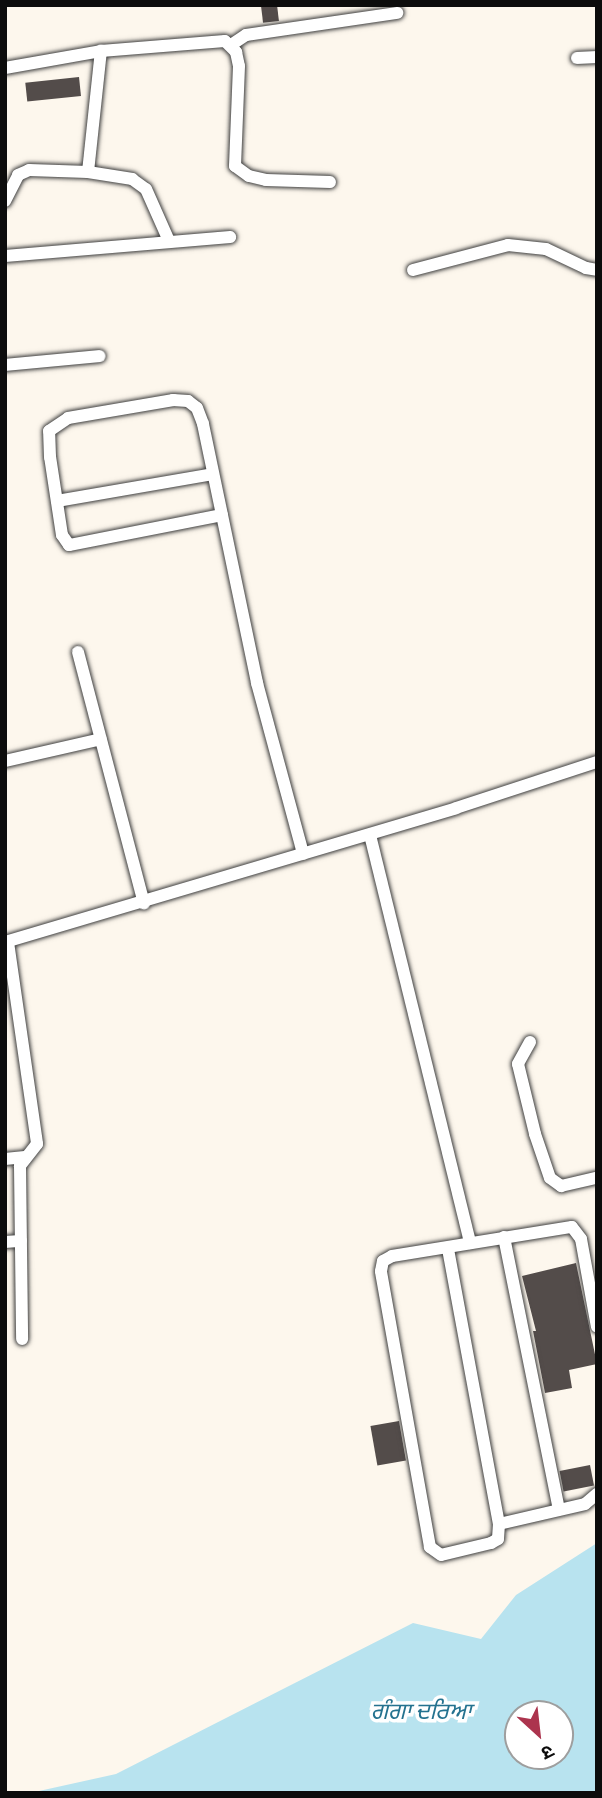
<!DOCTYPE html>
<html>
<head>
<meta charset="utf-8">
<style>
	body { margin:0 }
	#map { position:relative; width:602px; height:1798px; overflow:hidden; background:#fdf7ed; font-family:Bitter,"Noto Sans Devanagari","Noto Sans Gurmukhi",serif }
	div>[style] { position:absolute }
	[style*='--x'] { left:calc(var(--x)*1px); top:calc(var(--y)*1px); width:calc(var(--w)*1px); rotate:calc(var(--a)*1deg) }
	.water>* { inset:0; background:#b8e3ef }
	.building>* { inset:0; background:#534c4a; transform-origin:0 0 }
	.roads { filter:drop-shadow(0 0 2px #3f3f3f) drop-shadow(0 0 2px #3f3f3f) }
	.minor>* { height:12px; margin:-6px; padding:0 6px; transform-origin:6px; border-radius:6px; background:#fff }
	span { translate:-50% -50%; white-space:nowrap; text-align:center; line-height:1.15; -webkit-text-stroke:7px #fff; paint-order:stroke }
	.water-label { font-size:23px; color:#24728f; font-style:italic }
	.frame { position:absolute; inset:0; border:7px solid #0c0c0c; pointer-events:none }
	.north { position:absolute; left:504px; top:1700px; width:70px; height:70px; box-sizing:border-box; background:#fff; border:2px solid #9e9e9e; border-radius:50%; rotate:153deg; font-size:19px; font-weight:700; line-height:28px; text-align:center; color:#0c0c0c }
	.north::after { content:''; display:block; margin:auto; width:24px; height:32px; background:#ac344e; clip-path:polygon(50% 0,100% 100%,50% 72%,0 100%) }
</style>
</head>
<body>
<div id="map">
	<div class="water">
		<i style="clip-path:polygon(evenodd,597px 1543px,597px 1793px,30px 1793px,116px 1774px,413px 1623px,481px 1639px,516px 1595px,597px 1543px,518px 1714px,560px 1714px,560px 1756px,518px 1756px,518px 1714px)"></i>
	</div>
	<div class="building">
		<i style="left:277px;top:5px;width:16px;height:16px;rotate:83deg"></i>
		<i style="left:79px;top:77px;width:19px;height:54px;rotate:84deg"></i>
		<i style="clip-path:polygon(576px 1263px,597px 1364px,569px 1370px,572px 1388px,545px 1393px,533px 1331px,536px 1331px,522px 1276px)"></i>
		<i style="left:399px;top:1421px;width:40px;height:29px;rotate:80deg"></i>
		<i style="left:590px;top:1465px;width:21px;height:31px;rotate:79deg"></i>
	</div>
	<div class="roads">
		<div class="minor">
			<i style="--x:231;--y:45;--w:18;--a:-34"></i>
			<i style="--x:246;--y:35;--w:153;--a:-8.3"></i>
			<i style="--x:577;--y:58;--w:20;--a:-3"></i>
			<i style="--x:5;--y:68;--w:97;--a:-10"></i>
			<i style="--x:101;--y:51;--w:124;--a:-4.6"></i>
			<i style="--x:225;--y:41;--w:16;--a:45"></i>
			<i style="--x:236;--y:52;--w:14;--a:78"></i>
			<i style="--x:239;--y:66;--w:100;--a:92.3"></i>
			<i style="--x:235;--y:166;--w:17;--a:36"></i>
			<i style="--x:249;--y:176;--w:17;--a:13"></i>
			<i style="--x:266;--y:180;--w:64;--a:1.8"></i>
			<i style="--x:88;--y:172;--w:122;--a:-83.9"></i>
			<i style="--x:5;--y:201;--w:29;--a:-63"></i>
			<i style="--x:18;--y:175;--w:12;--a:-24"></i>
			<i style="--x:29;--y:170;--w:59;--a:1.9"></i>
			<i style="--x:88;--y:172;--w:45;--a:9"></i>
			<i style="--x:132;--y:179;--w:17;--a:36"></i>
			<i style="--x:146;--y:189;--w:57;--a:66.1"></i>
			<i style="--x:5;--y:256;--w:226;--a:-4.8"></i>
			<i style="--x:413;--y:270;--w:98;--a:-14.7"></i>
			<i style="--x:508;--y:245;--w:38;--a:6"></i>
			<i style="--x:546;--y:249;--w:44;--a:25.4"></i>
			<i style="--x:586;--y:268;--w:11;--a:10"></i>
			<i style="--x:5;--y:365;--w:95;--a:-5.4"></i>
			<i style="--x:57;--y:501;--w:158;--a:-9.8"></i>
			<i style="--x:222;--y:515;--w:156;--a:168.9"></i>
			<i style="--x:69;--y:545;--w:12;--a:-125"></i>
			<i style="--x:62;--y:535;--w:79;--a:-98.7"></i>
			<i style="--x:50;--y:457;--w:26;--a:-92"></i>
			<i style="--x:49;--y:431;--w:23;--a:-34"></i>
			<i style="--x:68;--y:418;--w:107;--a:-9.7"></i>
			<i style="--x:173;--y:400;--w:15;--a:4"></i>
			<i style="--x:188;--y:401;--w:11;--a:38"></i>
			<i style="--x:197;--y:408;--w:17;--a:69"></i>
			<i style="--x:203;--y:424;--w:265;--a:78.2"></i>
			<i style="--x:257;--y:683;--w:177;--a:74.9"></i>
			<i style="--x:78;--y:652;--w:260;--a:75.3"></i>
			<i style="--x:5;--y:761;--w:98;--a:-12.9"></i>
			<i style="--x:370;--y:835;--w:420;--a:76.2"></i>
			<i style="--x:5;--y:942;--w:470;--a:-16.5"></i>
			<i style="--x:456;--y:808;--w:148;--a:-18.1"></i>
			<i style="--x:8;--y:942;--w:204;--a:81.8"></i>
			<i style="--x:37;--y:1144;--w:28;--a:128"></i>
			<i style="--x:20;--y:1166;--w:173;--a:89.3"></i>
			<i style="--x:530;--y:1042;--w:25;--a:119"></i>
			<i style="--x:518;--y:1064;--w:72;--a:76.3"></i>
			<i style="--x:535;--y:1134;--w:46;--a:71.2"></i>
			<i style="--x:550;--y:1178;--w:14;--a:36"></i>
			<i style="--x:561;--y:1186;--w:37;--a:-13"></i>
			<i style="--x:5;--y:1159;--w:20;--a:-6"></i>
			<i style="--x:504;--y:1237;--w:278;--a:78.6"></i>
			<i style="--x:5;--y:1242;--w:16;--a:-4"></i>
			<i style="--x:448;--y:1249;--w:280;--a:79.5"></i>
			<i style="--x:499;--y:1524;--w:88;--a:-13.1"></i>
			<i style="--x:585;--y:1504;--w:16;--a:-40"></i>
			<i style="--x:499;--y:1524;--w:15;--a:94"></i>
			<i style="--x:498;--y:1539;--w:8;--a:150"></i>
			<i style="--x:491;--y:1543;--w:51;--a:166.5"></i>
			<i style="--x:441;--y:1555;--w:14;--a:-144"></i>
			<i style="--x:430;--y:1547;--w:280;--a:-100.1"></i>
			<i style="--x:381;--y:1271;--w:10;--a:-79"></i>
			<i style="--x:383;--y:1261;--w:10;--a:-29"></i>
			<i style="--x:392;--y:1256;--w:182;--a:-9.2"></i>
			<i style="--x:572;--y:1227;--w:15;--a:53"></i>
			<i style="--x:581;--y:1239;--w:89;--a:79.7"></i>
		</div>
	</div>
	<div class="water-label">
		<span style="left:421px;top:1711px">ਗੰਗਾ ਦਰਿਆ</span>
	</div>
	<div class="frame"></div>
	<div class="north">उ</div>
</div>
</body>
</html>
